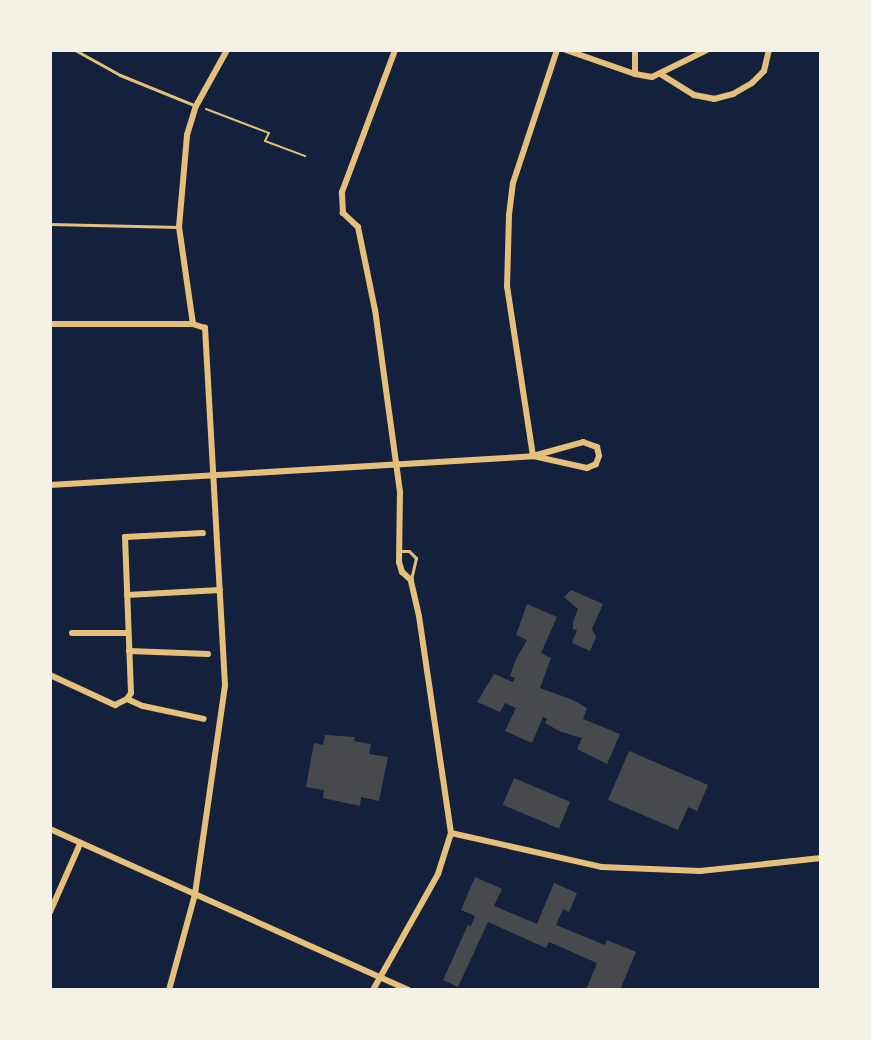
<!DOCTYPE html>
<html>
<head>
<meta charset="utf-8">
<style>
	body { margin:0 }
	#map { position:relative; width:871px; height:1040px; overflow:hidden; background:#14213d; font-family:Montserrat,sans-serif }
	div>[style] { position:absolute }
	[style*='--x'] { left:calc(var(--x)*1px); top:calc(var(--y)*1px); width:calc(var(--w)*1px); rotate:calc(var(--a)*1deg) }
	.building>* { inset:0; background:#48494c; transform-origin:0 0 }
	.path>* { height:2px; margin:-1px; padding:0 1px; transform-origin:1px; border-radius:1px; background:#e5c07b }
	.service>* { height:3px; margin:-1.5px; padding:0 1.5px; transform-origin:1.5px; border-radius:1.5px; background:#e5c07b }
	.minor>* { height:6px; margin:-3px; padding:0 3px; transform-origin:3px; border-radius:3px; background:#e5c07b }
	span { translate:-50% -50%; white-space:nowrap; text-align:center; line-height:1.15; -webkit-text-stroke:8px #f6f1e7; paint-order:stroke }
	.frame { position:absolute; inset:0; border:52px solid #f6f1e7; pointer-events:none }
</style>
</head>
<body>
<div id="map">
	<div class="building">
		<i style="clip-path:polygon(571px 590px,603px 604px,592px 629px,596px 637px,590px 651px,572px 643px,577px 630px,573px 629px,573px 622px,578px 609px,564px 597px)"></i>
		<i style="clip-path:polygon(527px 604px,557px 617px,541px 653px,551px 658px,540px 688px,573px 700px,587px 708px,583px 719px,620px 734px,607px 764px,577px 749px,582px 738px,559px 731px,545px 723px,547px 719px,543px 717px,532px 743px,505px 731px,516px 708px,505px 703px,500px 712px,477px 702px,494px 674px,513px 682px,515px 678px,510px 676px,515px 661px,527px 640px,516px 635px)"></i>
		<i style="clip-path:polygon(325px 735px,355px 737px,354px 741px,371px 744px,369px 754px,388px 757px,379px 801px,361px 797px,360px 806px,323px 798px,324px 790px,306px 787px,314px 743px,323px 745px)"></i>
		<i style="clip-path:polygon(629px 751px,708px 785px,697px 811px,688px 807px,678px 830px,608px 800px)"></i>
		<i style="left:514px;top:778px;width:61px;height:29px;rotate:23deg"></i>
		<i style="clip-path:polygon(475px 877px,502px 889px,494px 906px,537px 924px,554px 883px,577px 893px,569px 912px,563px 909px,556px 925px,605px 945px,607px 940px,636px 952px,620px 990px,586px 990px,597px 963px,549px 942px,546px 948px,488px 922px,458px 987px,443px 980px,468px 925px,471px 926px,475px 916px,461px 910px)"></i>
	</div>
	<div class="path">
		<i style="--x:206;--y:109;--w:67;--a:20.9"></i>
		<i style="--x:269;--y:133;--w:9;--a:117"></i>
		<i style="--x:265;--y:141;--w:43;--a:20.6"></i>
	</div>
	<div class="service">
		<i style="--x:75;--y:50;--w:51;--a:29.1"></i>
		<i style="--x:120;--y:75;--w:82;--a:22.2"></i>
		<i style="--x:50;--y:224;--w:129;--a:1.3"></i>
		<i style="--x:402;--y:551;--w:7;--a:0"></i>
		<i style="--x:409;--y:551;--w:10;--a:45"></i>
		<i style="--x:416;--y:558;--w:23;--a:103"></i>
	</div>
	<div class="minor">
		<i style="--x:566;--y:50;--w:73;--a:19.2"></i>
		<i style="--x:635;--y:50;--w:24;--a:90"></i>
		<i style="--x:635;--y:74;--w:17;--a:10"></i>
		<i style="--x:652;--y:77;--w:61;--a:-26.1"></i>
		<i style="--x:662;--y:75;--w:38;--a:32"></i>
		<i style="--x:694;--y:95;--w:20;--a:11"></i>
		<i style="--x:714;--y:99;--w:20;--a:-15"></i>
		<i style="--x:733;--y:94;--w:22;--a:-30"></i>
		<i style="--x:752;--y:83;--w:17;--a:-45"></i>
		<i style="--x:764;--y:71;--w:22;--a:-77"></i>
		<i style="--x:50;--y:324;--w:143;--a:0"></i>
		<i style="--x:533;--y:456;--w:171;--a:-98.7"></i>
		<i style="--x:507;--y:287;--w:72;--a:-88.4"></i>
		<i style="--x:509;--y:215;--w:32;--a:-83"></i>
		<i style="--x:513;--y:183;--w:140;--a:-71.7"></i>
		<i style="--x:50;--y:485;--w:484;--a:-3.4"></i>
		<i style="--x:533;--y:456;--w:52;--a:-15.6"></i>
		<i style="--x:583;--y:442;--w:15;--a:20"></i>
		<i style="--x:597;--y:447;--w:9;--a:77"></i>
		<i style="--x:599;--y:456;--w:9;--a:111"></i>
		<i style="--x:596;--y:464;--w:10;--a:156"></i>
		<i style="--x:587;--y:468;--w:55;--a:-167.5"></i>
		<i style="--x:127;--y:595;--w:93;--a:-3.1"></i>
		<i style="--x:72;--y:633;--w:56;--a:0"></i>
		<i style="--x:129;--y:651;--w:79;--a:2.2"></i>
		<i style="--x:50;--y:675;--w:72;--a:24.8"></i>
		<i style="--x:115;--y:705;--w:13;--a:-27"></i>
		<i style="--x:127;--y:699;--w:17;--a:24"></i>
		<i style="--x:143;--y:706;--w:62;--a:12"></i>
		<i style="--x:127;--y:699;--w:7;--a:-56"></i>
		<i style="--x:131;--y:693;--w:156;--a:-92.2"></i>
		<i style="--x:125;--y:537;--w:78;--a:-2.9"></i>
		<i style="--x:50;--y:829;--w:393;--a:24.2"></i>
		<i style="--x:451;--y:833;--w:155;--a:12.7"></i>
		<i style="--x:602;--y:867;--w:98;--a:2.3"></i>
		<i style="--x:700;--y:871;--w:122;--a:-6.1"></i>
		<i style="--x:50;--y:912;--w:74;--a:-66.2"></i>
		<i style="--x:169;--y:990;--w:99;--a:-74.8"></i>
		<i style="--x:195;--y:894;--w:211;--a:-81.8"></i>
		<i style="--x:225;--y:685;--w:358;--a:-93.2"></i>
		<i style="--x:205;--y:328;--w:13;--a:-162"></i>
		<i style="--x:193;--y:324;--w:98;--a:-98.2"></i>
		<i style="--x:179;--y:227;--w:92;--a:-85"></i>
		<i style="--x:187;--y:135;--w:30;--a:-73"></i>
		<i style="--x:196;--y:106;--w:64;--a:-61"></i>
		<i style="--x:373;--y:990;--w:133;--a:-60.7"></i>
		<i style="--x:438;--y:874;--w:43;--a:-72.4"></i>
		<i style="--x:451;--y:833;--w:219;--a:-98.4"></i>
		<i style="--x:419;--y:616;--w:37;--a:-103"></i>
		<i style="--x:411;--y:580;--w:12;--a:-138"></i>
		<i style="--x:402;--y:572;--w:10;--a:-107"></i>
		<i style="--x:399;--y:562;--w:70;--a:-89.2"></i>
		<i style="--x:400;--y:492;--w:184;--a:-97.8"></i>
		<i style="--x:375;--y:310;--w:85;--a:-101.6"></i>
		<i style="--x:358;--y:227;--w:21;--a:-137"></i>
		<i style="--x:343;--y:213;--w:21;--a:-93"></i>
		<i style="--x:342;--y:192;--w:152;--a:-69.5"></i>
	</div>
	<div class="frame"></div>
</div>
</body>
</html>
